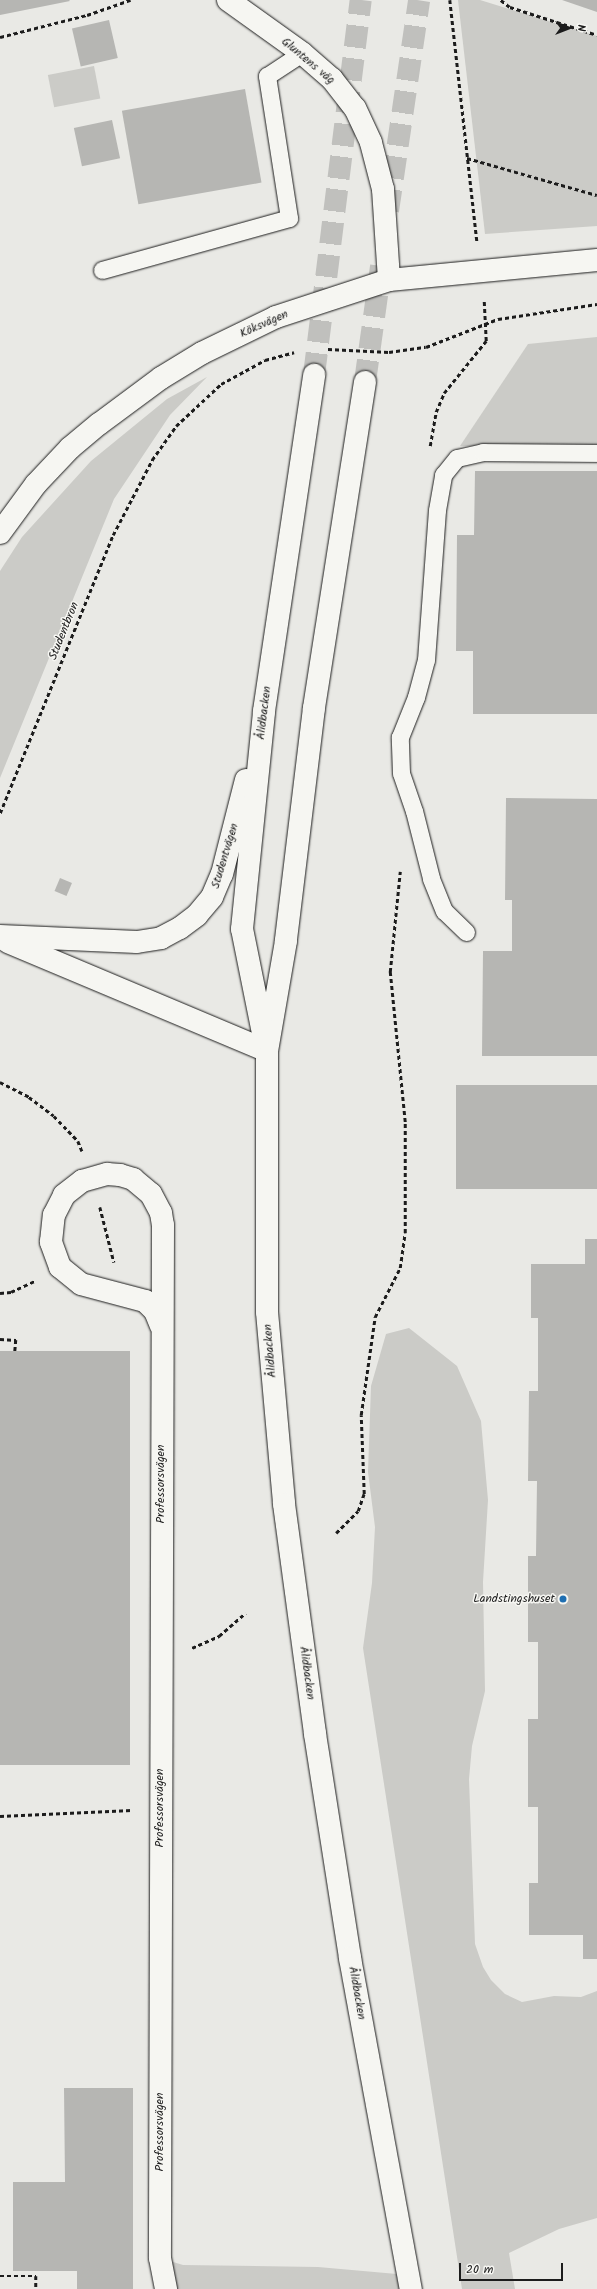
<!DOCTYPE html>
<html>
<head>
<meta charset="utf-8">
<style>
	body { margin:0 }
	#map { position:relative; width:597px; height:2289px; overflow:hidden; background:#e9e9e5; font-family:Kalam,sans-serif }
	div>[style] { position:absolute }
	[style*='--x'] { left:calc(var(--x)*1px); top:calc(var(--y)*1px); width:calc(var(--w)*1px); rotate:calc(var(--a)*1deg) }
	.green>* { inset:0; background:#cbcbc7; transform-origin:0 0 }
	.building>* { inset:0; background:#b6b6b3; transform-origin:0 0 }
	.secondary-tunnel>* { height:22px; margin-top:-11px; transform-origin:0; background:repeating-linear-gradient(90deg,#c0c0bd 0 22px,transparent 0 33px) }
	.path>* { height:2.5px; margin-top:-1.25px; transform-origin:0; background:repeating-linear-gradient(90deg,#1c1c1c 0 4px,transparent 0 7px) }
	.roads { filter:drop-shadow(0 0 1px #1c1c1c) drop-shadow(0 0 1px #1c1c1c) }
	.lane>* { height:17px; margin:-8.5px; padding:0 8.5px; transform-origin:8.5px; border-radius:8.5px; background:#f6f6f2 }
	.street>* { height:22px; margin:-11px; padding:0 11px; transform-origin:11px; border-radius:11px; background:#f6f6f2 }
	.secondary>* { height:22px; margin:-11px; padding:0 11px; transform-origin:11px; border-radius:11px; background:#f6f6f2 }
	.dots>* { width:11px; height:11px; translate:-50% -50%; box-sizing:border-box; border:2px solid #f6f6f2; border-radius:50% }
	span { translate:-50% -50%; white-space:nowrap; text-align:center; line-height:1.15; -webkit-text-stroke:3px #f6f6f2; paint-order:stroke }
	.street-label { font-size:12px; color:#1c1c1c }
	.poi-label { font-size:12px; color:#1c1c1c }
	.right { translate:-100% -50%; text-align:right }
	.north { position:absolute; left:549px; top:8px; width:40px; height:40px; -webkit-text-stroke:3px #f6f6f2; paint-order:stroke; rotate:90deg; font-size:11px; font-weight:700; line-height:16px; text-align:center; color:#1c1c1c }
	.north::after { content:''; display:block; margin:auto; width:14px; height:18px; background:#1c1c1c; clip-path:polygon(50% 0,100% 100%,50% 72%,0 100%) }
	.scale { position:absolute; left:459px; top:2263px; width:104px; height:18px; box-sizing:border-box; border:2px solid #1c1c1c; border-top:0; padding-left:5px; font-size:12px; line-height:14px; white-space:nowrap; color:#1c1c1c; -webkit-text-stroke:3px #f6f6f2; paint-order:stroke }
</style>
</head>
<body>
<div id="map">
	<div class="green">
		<i style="clip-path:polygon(458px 0,480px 0,597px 36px,597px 226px,485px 234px)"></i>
		<i style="left:94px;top:66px;width:33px;height:47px;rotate:79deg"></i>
		<i style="clip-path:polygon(597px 337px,597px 447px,460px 446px,528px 344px)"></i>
		<i style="clip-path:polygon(207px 377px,170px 415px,114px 499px,0 778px,0 571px,22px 537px,91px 461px,167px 399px)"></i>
		<i style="clip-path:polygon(409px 1328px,457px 1366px,481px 1421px,488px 1500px,483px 1582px,485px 1691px,472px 1746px,469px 1779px,475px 1944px,483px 1967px,491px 1980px,505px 1994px,522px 2002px,554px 1996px,581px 1997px,597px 1991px,597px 2218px,559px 2229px,509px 2253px,515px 2289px,462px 2289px,363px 1648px,372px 1583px,375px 1527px,368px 1472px,371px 1386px,386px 1334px)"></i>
		<i style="clip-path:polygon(160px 2258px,183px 2265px,318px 2267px,408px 2275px,411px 2289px,166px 2289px)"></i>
	</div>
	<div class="building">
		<i style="clip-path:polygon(0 0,69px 0,70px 1px,0 15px)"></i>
		<i style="clip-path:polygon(562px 0,597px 0,597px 12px)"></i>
		<i style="left:109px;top:20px;width:39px;height:38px;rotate:77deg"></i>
		<i style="left:245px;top:89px;width:95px;height:125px;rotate:80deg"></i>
		<i style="left:112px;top:120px;width:39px;height:39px;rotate:78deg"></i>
		<i style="clip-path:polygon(475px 471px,597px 471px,597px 714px,473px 714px,473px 651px,456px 651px,457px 535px,474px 535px)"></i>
		<i style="clip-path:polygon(506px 798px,597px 799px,597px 1056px,482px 1056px,483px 951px,512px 951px,512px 900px,505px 900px)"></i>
		<i style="left:60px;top:878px;width:13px;height:14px;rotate:23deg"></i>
		<i style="left:456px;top:1085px;width:141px;height:104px"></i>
		<i style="clip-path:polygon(585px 1239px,597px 1239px,597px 1959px,583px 1959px,583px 1935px,529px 1935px,529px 1883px,538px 1883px,538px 1807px,528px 1807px,528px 1719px,538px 1719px,538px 1642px,528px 1642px,528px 1556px,536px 1556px,537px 1481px,528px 1481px,529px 1391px,538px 1391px,538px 1318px,531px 1318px,531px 1264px,585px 1264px)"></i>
		<i style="left:0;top:1351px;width:130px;height:414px"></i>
		<i style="clip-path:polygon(64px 2088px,133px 2088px,133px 2289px,77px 2289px,77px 2271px,13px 2271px,13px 2182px,65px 2182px)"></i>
	</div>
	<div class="secondary-tunnel">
		<i style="--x:388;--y:211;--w:213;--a:-81.6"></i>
		<i style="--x:314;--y:375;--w:378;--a:-82.9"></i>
		<i style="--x:365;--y:382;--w:117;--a:-82.1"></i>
	</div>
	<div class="path">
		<i style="--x:450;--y:0;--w:244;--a:83.6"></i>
		<i style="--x:501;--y:0;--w:11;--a:38"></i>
		<i style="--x:510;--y:7;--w:91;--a:17.8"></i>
		<i style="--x:0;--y:37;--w:90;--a:-14.2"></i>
		<i style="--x:87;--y:15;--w:46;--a:-19.2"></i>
		<i style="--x:467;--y:158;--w:135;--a:15.9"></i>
		<i style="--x:328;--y:349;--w:61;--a:2.8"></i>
		<i style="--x:389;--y:352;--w:37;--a:-8"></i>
		<i style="--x:426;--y:347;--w:77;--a:-21.3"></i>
		<i style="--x:498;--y:319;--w:100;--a:-8.6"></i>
		<i style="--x:430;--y:446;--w:35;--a:-80"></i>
		<i style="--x:436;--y:412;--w:21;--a:-67"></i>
		<i style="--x:444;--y:393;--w:67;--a:-51.1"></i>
		<i style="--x:486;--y:341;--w:40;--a:-92.9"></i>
		<i style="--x:0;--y:813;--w:300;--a:-67.9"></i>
		<i style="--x:113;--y:535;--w:85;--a:-62.5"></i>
		<i style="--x:152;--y:460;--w:42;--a:-54.8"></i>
		<i style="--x:176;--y:426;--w:62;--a:-43"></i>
		<i style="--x:221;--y:384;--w:50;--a:-28.6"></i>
		<i style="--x:265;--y:360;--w:30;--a:-15"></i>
		<i style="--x:0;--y:1082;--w:33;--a:27"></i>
		<i style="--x:29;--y:1097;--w:31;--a:37"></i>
		<i style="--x:54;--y:1116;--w:35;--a:46"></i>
		<i style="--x:78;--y:1141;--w:11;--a:68"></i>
		<i style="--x:100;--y:1207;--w:57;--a:75.7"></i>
		<i style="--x:0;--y:1293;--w:11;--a:-5"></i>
		<i style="--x:11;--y:1292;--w:26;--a:-25"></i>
		<i style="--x:0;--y:1339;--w:16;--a:4"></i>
		<i style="--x:16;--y:1340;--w:11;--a:95"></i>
		<i style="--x:336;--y:1533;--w:31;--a:-45"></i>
		<i style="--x:358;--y:1511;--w:18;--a:-71"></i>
		<i style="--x:364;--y:1494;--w:79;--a:-92.2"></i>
		<i style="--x:361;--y:1415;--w:99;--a:-81.9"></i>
		<i style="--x:375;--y:1317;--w:55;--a:-63"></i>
		<i style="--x:400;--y:1268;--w:35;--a:-82"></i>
		<i style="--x:405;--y:1233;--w:111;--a:-90"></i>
		<i style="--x:405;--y:1122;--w:151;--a:-95.7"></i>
		<i style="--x:390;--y:972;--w:101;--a:-84.3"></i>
		<i style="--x:192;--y:1648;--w:30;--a:-24"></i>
		<i style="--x:219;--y:1636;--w:35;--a:-41"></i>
		<i style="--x:0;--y:1816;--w:132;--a:-2.6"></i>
		<i style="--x:0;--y:2276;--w:36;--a:0"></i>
		<i style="--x:36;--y:2276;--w:13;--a:90"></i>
	</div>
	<div class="roads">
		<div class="lane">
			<i style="--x:102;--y:270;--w:194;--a:-15.5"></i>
			<i style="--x:289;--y:218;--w:144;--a:-98.8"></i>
			<i style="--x:267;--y:76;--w:42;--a:-33.3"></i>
			<i style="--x:466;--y:932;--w:30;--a:-136"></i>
			<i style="--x:444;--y:911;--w:35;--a:-112"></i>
			<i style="--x:431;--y:878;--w:69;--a:-104.2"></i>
			<i style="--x:414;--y:811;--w:40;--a:-108.9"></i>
			<i style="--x:401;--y:773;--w:36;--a:-92"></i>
			<i style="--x:400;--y:737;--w:43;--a:-68.2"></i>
			<i style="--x:416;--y:697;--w:38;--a:-75"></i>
			<i style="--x:426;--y:660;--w:150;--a:-85.8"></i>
			<i style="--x:437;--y:510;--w:36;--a:-80"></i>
			<i style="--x:443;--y:475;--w:22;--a:-51"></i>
			<i style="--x:457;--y:458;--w:27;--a:-13"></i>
			<i style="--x:483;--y:452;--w:114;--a:0.5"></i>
		</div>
		<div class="street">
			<i style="--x:228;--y:0;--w:91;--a:35.6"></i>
			<i style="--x:302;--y:53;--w:40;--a:41"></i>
			<i style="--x:332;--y:79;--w:37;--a:52"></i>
			<i style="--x:355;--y:108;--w:38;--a:65"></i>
			<i style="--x:371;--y:143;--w:48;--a:75.4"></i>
			<i style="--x:383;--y:189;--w:91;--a:86.2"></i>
			<i style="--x:0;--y:533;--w:61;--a:-53.7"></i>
			<i style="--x:36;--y:484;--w:50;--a:-46.6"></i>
			<i style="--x:70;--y:448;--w:38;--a:-40"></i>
			<i style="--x:99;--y:424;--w:77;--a:-36.6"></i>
			<i style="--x:161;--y:378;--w:48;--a:-31.4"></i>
			<i style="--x:202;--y:353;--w:82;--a:-25.9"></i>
			<i style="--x:276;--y:317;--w:119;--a:-18.1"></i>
			<i style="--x:389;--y:280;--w:209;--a:-5.5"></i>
			<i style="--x:161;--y:1326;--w:16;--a:-112"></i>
			<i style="--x:155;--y:1311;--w:14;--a:-135"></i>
			<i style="--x:145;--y:1301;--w:66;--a:-165.1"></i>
			<i style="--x:81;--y:1284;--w:27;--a:-141"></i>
			<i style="--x:60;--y:1267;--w:27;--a:-110"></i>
			<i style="--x:51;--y:1242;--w:27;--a:-84"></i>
			<i style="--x:54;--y:1215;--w:22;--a:-63"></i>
			<i style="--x:64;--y:1195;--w:23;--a:-38"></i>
			<i style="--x:82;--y:1181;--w:26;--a:-16"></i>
			<i style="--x:107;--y:1174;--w:13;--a:4"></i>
			<i style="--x:120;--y:1175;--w:14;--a:17"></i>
			<i style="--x:133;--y:1179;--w:23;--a:40"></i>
			<i style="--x:151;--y:1194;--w:21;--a:62"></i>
			<i style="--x:161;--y:1213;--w:12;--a:81"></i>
			<i style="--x:163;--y:1225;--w:1033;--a:90.17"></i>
			<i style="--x:160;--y:2258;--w:32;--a:79"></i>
		</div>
		<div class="secondary">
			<i style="--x:365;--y:382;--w:330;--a:98.9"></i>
			<i style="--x:314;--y:708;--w:235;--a:96.9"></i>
			<i style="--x:286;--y:941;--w:112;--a:99.8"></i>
			<i style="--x:267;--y:1051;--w:261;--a:90"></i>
			<i style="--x:267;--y:1312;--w:193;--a:84.9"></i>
			<i style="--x:284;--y:1504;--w:232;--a:82.3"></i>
			<i style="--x:315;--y:1734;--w:227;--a:81.1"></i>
			<i style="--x:350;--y:1958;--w:337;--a:79.6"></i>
			<i style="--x:0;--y:936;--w:137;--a:2.5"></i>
			<i style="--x:137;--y:942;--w:24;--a:-9"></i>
			<i style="--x:161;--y:938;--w:21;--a:-28"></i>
			<i style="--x:180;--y:928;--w:21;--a:-37"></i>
			<i style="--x:197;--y:915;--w:23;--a:-50"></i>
			<i style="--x:212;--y:897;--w:25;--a:-67"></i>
			<i style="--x:222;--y:874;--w:97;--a:-75.7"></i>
			<i style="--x:8;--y:942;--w:281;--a:22.8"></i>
			<i style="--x:264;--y:1038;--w:111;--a:-101.4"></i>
			<i style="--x:242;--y:929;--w:219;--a:-84.2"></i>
			<i style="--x:264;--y:711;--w:340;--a:-81.5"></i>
		</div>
	</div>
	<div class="dots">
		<i style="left:563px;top:1599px;background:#1f6fb2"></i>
	</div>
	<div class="street-label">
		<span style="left:308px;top:61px;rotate:40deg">Gluntens väg</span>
		<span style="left:264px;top:324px;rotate:-24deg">Köksvägen</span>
		<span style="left:64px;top:631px;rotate:-68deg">Studentbron</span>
		<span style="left:264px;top:713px;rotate:-83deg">Ålidbacken</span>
		<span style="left:225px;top:856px;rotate:-73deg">Studentvägen</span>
		<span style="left:270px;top:1351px;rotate:-95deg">Ålidbacken</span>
		<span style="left:161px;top:1484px;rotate:-90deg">Professorsvägen</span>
		<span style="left:307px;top:1673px;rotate:82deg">Ålidbacken</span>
		<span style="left:160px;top:1808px;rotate:-90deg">Professorsvägen</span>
		<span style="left:357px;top:1993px;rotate:80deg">Ålidbacken</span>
		<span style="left:160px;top:2132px;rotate:-90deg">Professorsvägen</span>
	</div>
	<div class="poi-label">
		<span class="right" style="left:555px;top:1599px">Landstingshuset</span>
	</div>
	<div class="north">N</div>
	<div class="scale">20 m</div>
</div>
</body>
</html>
